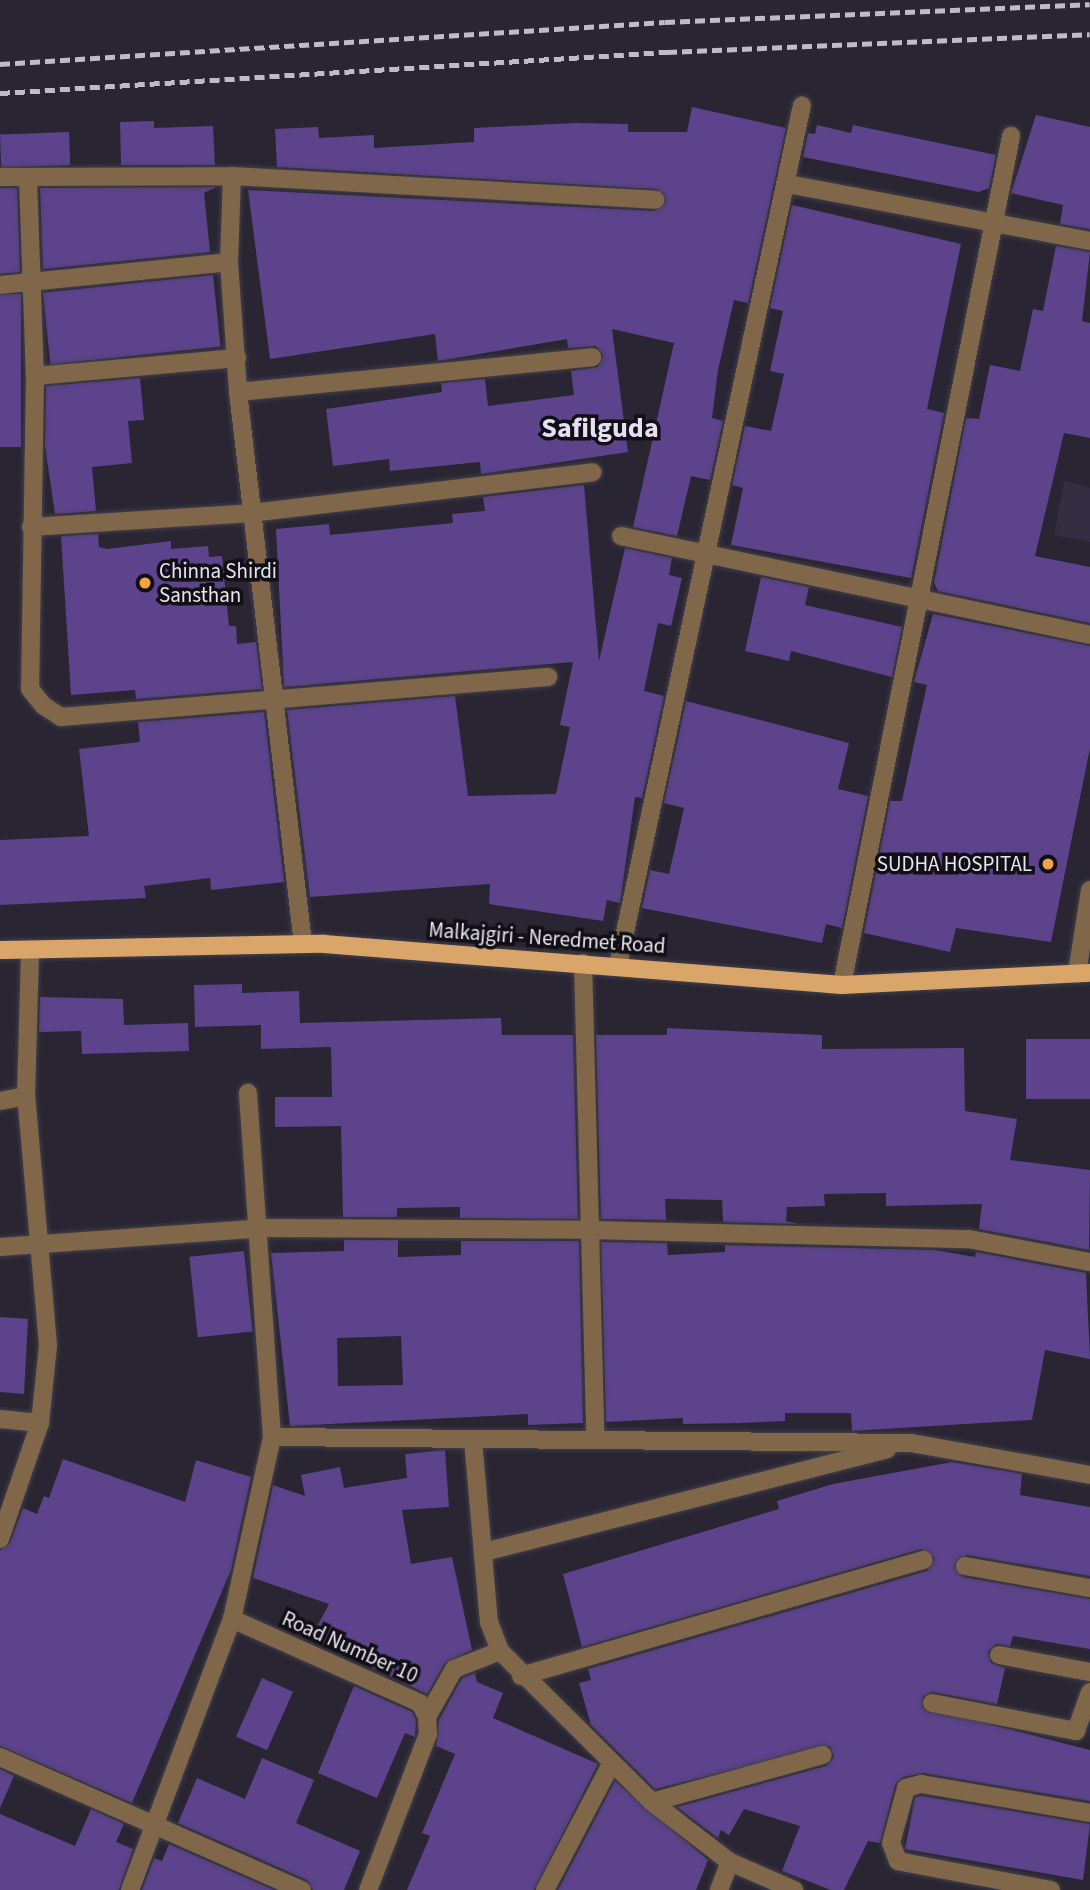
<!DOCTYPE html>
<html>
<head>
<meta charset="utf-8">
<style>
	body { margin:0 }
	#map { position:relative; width:1090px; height:1890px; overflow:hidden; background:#292532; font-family:"Source Sans 3",sans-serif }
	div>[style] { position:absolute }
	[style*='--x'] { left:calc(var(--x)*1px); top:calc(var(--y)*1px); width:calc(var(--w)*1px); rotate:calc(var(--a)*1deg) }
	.built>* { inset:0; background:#332e41 }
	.building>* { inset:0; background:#5c438c; transform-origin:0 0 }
	.roads { filter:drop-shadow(0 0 2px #43404c) drop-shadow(0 0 2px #43404c) }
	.minor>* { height:18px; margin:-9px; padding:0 9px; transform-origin:9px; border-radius:9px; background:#80674a }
	.major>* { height:18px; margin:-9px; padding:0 9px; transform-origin:9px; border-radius:9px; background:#daa568 }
	.rail>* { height:5px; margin-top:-2.5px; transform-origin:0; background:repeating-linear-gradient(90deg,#bfbcc6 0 10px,transparent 0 15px) }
	.dots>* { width:19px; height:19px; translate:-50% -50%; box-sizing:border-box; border:4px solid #110f15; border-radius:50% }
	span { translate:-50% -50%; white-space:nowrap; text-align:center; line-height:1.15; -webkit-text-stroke:7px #110f15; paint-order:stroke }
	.poi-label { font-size:21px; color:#e6e4ed }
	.left { translate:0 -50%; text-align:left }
	.right { translate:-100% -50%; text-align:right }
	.street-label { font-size:21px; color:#e6e4ed }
	.district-label { font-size:28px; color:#e4e0f2; font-weight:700 }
</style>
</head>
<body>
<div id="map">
	<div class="built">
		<i style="clip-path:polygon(1064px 481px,1090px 488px,1090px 542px,1054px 535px)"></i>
	</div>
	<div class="building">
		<i style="clip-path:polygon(692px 107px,786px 128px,748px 303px,734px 300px,718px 370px,712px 418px,723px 421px,710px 480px,691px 476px,677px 536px,633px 527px,674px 343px,612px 329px,628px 452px,481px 474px,480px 462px,390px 471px,389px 459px,333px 466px,326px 409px,442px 392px,441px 383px,485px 379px,488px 406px,574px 395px,571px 371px,598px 367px,603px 355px,596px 346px,568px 348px,567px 339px,438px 361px,435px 334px,270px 359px,248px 190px,654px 211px,666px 200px,656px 189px,277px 167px,275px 129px,318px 127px,319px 138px,374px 135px,374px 148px,474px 142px,474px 128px,576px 123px,628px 124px,628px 132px,687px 132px)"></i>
		<i style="clip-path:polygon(1036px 115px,1090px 127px,1090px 229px,1060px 224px,1063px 205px,1011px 193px)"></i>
		<i style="clip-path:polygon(154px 121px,154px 128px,213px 126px,215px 165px,121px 165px,120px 122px)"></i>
		<i style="clip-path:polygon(817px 125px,851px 133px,853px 125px,996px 155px,989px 188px,979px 192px,803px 157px,808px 133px,815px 134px)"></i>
		<i style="left:69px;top:132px;width:33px;height:69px;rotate:88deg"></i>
		<i style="clip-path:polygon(216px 187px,204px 193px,210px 252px,43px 269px,40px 188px)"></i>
		<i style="clip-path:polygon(0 188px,17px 188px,20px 272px,0 274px)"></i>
		<i style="clip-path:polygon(792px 205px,961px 244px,927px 409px,944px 413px,911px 578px,731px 545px,743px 488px,732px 485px,745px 426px,771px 431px,784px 374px,770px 371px,783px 311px,770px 308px)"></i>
		<i style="clip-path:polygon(1056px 246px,1090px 252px,1082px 321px,1090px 323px,1090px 438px,1064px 433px,1035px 556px,1090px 567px,1090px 623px,938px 591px,934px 583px,966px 418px,979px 419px,990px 365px,1020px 371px,1033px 309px,1043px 311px)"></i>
		<i style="left:213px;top:275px;width:72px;height:171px;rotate:84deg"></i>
		<i style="left:21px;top:294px;width:153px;height:21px;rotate:90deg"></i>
		<i style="clip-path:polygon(140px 378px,144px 420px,128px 421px,132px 463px,92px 467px,96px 511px,55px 514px,45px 446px,46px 386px)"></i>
		<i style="clip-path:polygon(584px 485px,599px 661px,625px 548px,672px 558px,669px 575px,682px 578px,671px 626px,658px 623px,644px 691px,664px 696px,642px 798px,635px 797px,620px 903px,607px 900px,603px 921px,489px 904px,490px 884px,310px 897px,287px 710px,455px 696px,468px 796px,556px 794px,570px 727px,560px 725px,573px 662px,284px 687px,276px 529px,329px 524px,330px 535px,453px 523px,452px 514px,485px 511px,483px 497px)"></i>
		<i style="clip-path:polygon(98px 534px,99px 547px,107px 549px,171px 541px,171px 549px,208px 546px,209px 557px,222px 556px,229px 626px,236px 626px,237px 644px,256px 642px,262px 689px,136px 699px,135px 690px,71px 695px,61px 536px)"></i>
		<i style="clip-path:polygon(761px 577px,809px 587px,805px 605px,902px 627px,892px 677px,791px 651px,789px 661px,745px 651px)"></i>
		<i style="clip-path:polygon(933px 614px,1090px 646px,1090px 748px,1051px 942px,956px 928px,950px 952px,864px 933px,890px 801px,902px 801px,915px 739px,927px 685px,914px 682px)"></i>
		<i style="clip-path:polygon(686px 701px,849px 743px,838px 789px,868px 796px,842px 928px,826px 924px,822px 943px,642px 908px,650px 870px,669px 874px,684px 808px,664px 803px)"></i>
		<i style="clip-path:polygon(264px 712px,284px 882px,211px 890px,210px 878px,144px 886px,146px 898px,0 905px,0 840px,89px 836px,79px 749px,140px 742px,138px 722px)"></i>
		<i style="clip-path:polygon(242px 984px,242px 993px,299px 991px,300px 1023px,501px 1018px,502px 1035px,573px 1035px,578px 1219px,460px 1218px,460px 1207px,397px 1208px,397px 1217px,343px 1217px,341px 1126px,275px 1127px,275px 1097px,332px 1097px,331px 1047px,261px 1049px,261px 1025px,195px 1027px,194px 985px)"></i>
		<i style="clip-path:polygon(40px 997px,123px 999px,124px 1025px,188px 1023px,189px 1051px,82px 1054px,81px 1031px,39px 1032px)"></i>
		<i style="clip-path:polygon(667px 1028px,822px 1035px,822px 1049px,964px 1048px,965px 1111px,1017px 1119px,1010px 1160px,1090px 1170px,1089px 1250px,979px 1229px,982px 1204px,886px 1206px,886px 1193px,824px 1194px,825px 1206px,787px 1207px,786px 1221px,798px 1224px,723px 1222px,722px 1200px,665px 1199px,666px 1220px,601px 1219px,596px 1035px,667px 1035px)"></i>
		<i style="left:1090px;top:1039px;width:60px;height:64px;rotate:90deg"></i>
		<i style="clip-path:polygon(evenodd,344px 1240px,398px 1240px,398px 1257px,461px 1255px,461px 1241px,579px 1241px,583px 1423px,528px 1425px,528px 1414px,290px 1426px,271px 1253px,344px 1251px,344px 1240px,401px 1336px,403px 1385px,338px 1386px,337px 1338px,401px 1336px)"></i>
		<i style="clip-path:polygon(601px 1242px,667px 1243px,668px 1255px,725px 1252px,725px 1245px,935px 1250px,975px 1257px,976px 1252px,1086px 1273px,1090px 1359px,1045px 1350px,1032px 1420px,852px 1431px,851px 1413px,785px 1413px,785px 1421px,741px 1423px,683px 1424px,683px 1418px,606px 1422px)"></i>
		<i style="left:244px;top:1251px;width:81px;height:55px;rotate:84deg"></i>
		<i style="clip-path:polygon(0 1317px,28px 1319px,24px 1394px,0 1392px)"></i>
		<i style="clip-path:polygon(445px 1450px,449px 1507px,402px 1510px,411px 1564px,452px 1557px,472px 1650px,445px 1663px,427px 1694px,311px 1638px,329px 1604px,253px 1578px,273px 1485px,305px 1496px,301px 1475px,340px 1467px,344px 1488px,407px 1478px,405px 1454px)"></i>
		<i style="clip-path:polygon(63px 1459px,185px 1502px,196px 1460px,251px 1477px,231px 1570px,132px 1803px,0 1746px,0 1550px,10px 1543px,23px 1508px,37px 1514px,44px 1496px,49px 1498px)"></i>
		<i style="clip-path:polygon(952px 1462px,1022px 1474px,1020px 1495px,1090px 1507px,1090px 1576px,967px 1555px,954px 1565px,963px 1577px,1090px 1599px,1090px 1649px,1013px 1636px,1010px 1646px,996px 1644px,988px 1652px,991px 1663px,1005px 1668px,997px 1704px,933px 1692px,923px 1696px,922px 1707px,1090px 1750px,1090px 1801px,923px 1773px,903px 1777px,895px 1785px,880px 1843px,868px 1841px,844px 1890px,831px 1890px,782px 1871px,800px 1826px,744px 1809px,729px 1835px,721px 1830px,718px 1838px,677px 1807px,826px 1766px,834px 1757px,830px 1746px,655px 1789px,591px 1725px,579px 1683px,591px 1680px,588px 1669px,927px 1571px,935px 1558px,921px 1549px,582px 1647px,563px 1574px,779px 1509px,777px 1501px,833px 1484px)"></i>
		<i style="clip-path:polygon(475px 1673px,477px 1682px,503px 1693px,493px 1718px,598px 1764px,534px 1890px,407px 1890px,430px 1836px,422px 1833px,455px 1754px,436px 1746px,439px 1720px,462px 1678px)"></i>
		<i style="left:262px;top:1678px;width:34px;height:64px;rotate:24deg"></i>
		<i style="clip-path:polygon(354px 1686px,412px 1712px,416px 1720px,415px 1737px,405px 1733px,377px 1798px,318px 1773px)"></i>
		<i style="clip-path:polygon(262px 1758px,314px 1780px,296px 1823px,360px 1851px,344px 1890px,313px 1890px,307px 1880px,178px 1823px,197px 1778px,245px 1799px)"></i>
		<i style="clip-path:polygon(0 1769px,14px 1776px,0 1808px)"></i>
		<i style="clip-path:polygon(615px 1781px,708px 1860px,696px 1890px,558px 1890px)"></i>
		<i style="clip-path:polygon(922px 1796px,1090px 1824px,1083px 1880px,905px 1849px,915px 1797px)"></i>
		<i style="clip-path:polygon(91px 1809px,124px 1824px,116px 1842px,133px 1849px,119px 1890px,0 1890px,0 1814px,75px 1846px)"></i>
		<i style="clip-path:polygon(169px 1844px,274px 1890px,142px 1890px,154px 1858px,162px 1861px)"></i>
	</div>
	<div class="roads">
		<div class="minor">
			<i style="--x:232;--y:176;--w:86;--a:92"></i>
			<i style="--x:229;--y:262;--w:130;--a:86"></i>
			<i style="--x:238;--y:392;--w:556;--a:83.28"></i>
			<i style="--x:0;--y:177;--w:232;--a:-0.2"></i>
			<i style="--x:232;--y:176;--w:424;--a:3.2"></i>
			<i style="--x:28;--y:178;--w:198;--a:88"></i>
			<i style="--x:35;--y:376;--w:313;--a:90.9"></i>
			<i style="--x:30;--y:689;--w:22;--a:51"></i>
			<i style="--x:44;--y:706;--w:20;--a:33"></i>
			<i style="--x:61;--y:717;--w:489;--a:-4.7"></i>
			<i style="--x:788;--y:184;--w:307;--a:10.7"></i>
			<i style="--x:0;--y:285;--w:230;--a:-5.7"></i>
			<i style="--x:35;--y:376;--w:203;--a:-5.1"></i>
			<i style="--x:238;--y:392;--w:356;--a:-5.6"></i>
			<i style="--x:31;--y:527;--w:220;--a:-3.6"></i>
			<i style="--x:251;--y:513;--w:344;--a:-6.8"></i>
			<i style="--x:621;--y:536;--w:479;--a:11.9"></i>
			<i style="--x:583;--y:963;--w:474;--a:88.5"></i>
			<i style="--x:618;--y:965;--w:879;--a:-77.92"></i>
			<i style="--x:1077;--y:973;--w:84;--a:-81.1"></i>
			<i style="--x:842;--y:985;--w:866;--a:-78.74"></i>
			<i style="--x:0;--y:1101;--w:26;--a:-11"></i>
			<i style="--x:0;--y:1247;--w:263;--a:-4.1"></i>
			<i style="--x:262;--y:1228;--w:329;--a:0.3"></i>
			<i style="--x:591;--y:1230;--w:378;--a:1.4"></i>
			<i style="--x:969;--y:1239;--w:123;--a:10.8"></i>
			<i style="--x:0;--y:1419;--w:40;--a:5.7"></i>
			<i style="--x:272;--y:1437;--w:639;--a:0.54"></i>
			<i style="--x:911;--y:1443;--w:182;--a:10.1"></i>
			<i style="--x:473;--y:1440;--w:183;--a:85"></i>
			<i style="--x:489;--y:1622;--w:31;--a:69"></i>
			<i style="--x:500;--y:1651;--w:214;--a:44.8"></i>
			<i style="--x:652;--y:1802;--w:98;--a:37.6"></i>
			<i style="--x:730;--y:1862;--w:70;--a:23.6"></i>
			<i style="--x:0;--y:1539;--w:123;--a:-71"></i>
			<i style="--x:40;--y:1423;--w:78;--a:-84.1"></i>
			<i style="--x:48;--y:1345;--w:250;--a:-95"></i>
			<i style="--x:26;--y:1096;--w:146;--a:-88.4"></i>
			<i style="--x:484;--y:1552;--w:416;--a:-14.3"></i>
			<i style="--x:965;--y:1566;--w:127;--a:10"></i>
			<i style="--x:232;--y:1619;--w:206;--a:24.1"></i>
			<i style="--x:420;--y:1703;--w:16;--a:63"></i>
			<i style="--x:427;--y:1717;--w:17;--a:87"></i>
			<i style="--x:428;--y:1734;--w:167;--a:111"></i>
			<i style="--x:999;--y:1655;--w:93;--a:10.6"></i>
			<i style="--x:521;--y:1676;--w:419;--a:-16.1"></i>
			<i style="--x:932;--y:1703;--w:147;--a:11"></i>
			<i style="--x:1076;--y:1731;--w:41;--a:-70.3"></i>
			<i style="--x:427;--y:1717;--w:55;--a:-60.6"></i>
			<i style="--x:454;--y:1669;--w:49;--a:-21.4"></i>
			<i style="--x:0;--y:1757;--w:330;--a:23.8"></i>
			<i style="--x:652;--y:1802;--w:177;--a:-15.4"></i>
			<i style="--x:130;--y:1890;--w:290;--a:-69.4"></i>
			<i style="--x:232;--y:1619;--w:186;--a:-77.6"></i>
			<i style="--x:272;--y:1437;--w:345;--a:-94"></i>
			<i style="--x:545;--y:1890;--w:140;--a:-62.3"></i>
			<i style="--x:719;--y:1890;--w:30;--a:-69"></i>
			<i style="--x:1051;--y:1890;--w:156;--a:-169.3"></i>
			<i style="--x:898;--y:1861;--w:19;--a:-111"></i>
			<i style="--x:891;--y:1843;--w:57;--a:-74.7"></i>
			<i style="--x:906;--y:1788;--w:16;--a:-15"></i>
			<i style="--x:921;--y:1784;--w:171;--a:9.7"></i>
		</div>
		<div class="major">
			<i style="--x:0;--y:950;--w:324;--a:-1.1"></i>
			<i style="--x:324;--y:944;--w:520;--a:4.53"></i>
			<i style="--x:842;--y:985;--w:248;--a:-2.8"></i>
		</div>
	</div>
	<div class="rail">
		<i style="--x:0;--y:64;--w:666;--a:-3.61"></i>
		<i style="--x:665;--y:22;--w:425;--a:-2.4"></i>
		<i style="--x:0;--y:93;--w:668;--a:-3.52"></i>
		<i style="--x:667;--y:52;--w:423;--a:-2.4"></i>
	</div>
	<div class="dots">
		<i style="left:145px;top:583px;background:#f3a442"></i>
		<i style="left:1048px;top:864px;background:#f3a442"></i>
	</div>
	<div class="poi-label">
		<span class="left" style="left:159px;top:583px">Chinna Shirdi<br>Sansthan</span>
		<span class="right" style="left:1032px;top:864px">SUDHA HOSPITAL</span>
	</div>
	<div class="street-label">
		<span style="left:547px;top:938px;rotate:4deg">Malkajgiri - Neredmet Road</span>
		<span style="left:350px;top:1647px;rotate:24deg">Road Number 10</span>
	</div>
	<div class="district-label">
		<span style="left:600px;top:428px">Safilguda</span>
	</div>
</div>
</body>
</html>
